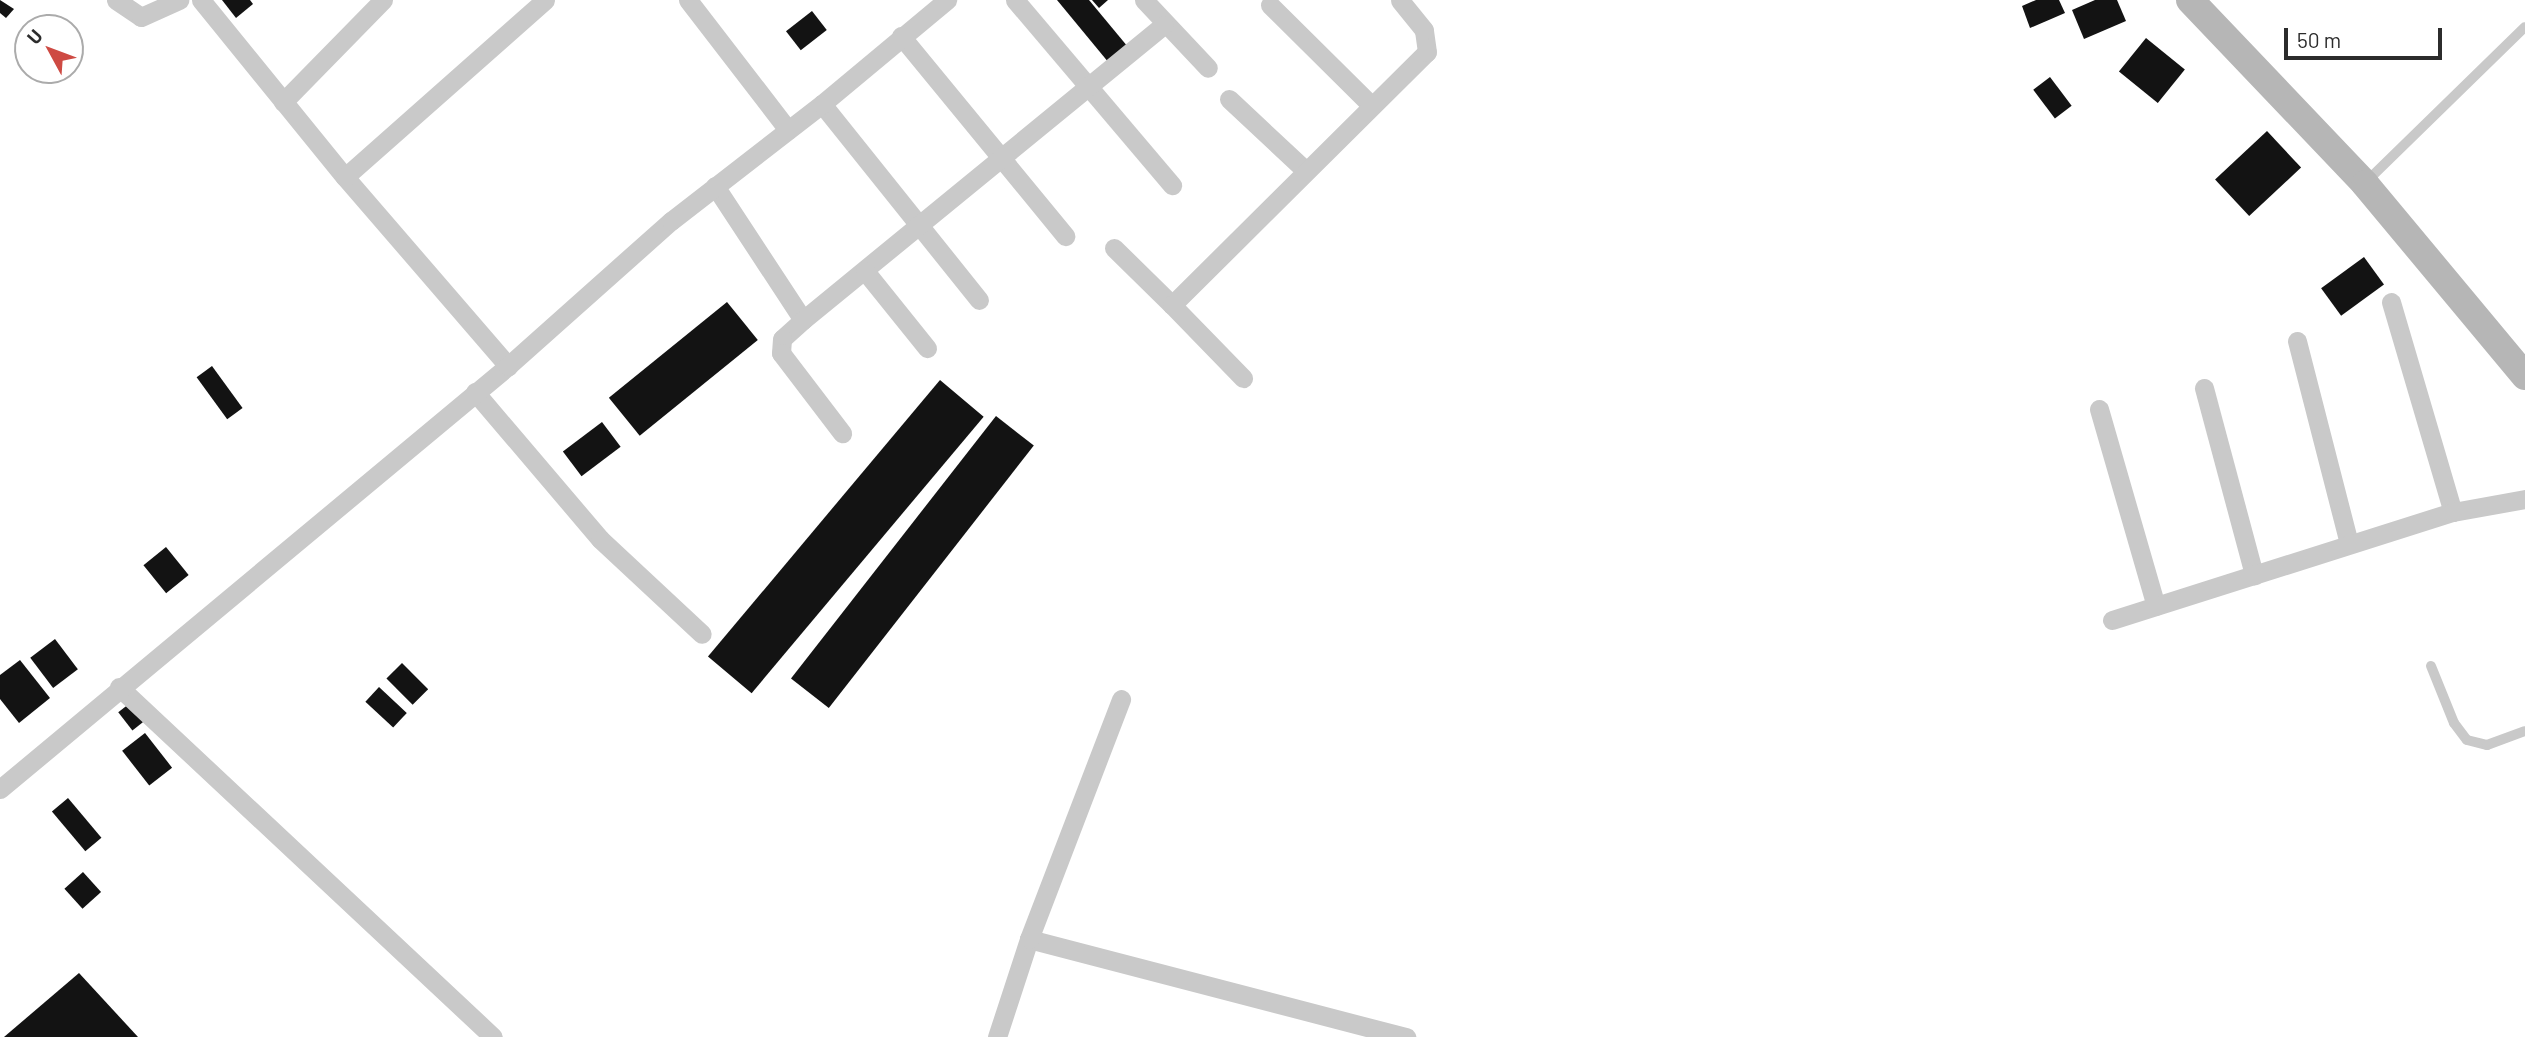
<!DOCTYPE html>
<html>
<head>
<meta charset="utf-8">
<style>
	body { margin:0 }
	#map { position:relative; width:2525px; height:1037px; overflow:hidden; background:#fff; font-family:Barlow,sans-serif }
	div>[style] { position:absolute }
	[style*='--x'] { left:calc(var(--x)*1px); top:calc(var(--y)*1px); width:calc(var(--w)*1px); rotate:calc(var(--a)*1deg) }
	.building>* { inset:0; background:#131313; transform-origin:0 0 }
	.service>* { height:10px; margin:-5px; padding:0 5px; transform-origin:5px; border-radius:5px; background:#c9c9c9 }
	.minor>* { height:19px; margin:-9.5px; padding:0 9.5px; transform-origin:9.5px; border-radius:9.5px; background:#c9c9c9 }
	.secondary>* { height:28px; margin:-14px; padding:0 14px; transform-origin:14px; border-radius:14px; background:#b6b6b6 }
	span { translate:-50% -50%; white-space:nowrap; text-align:center; line-height:1.15; -webkit-text-stroke:7px #fff; paint-order:stroke }
	.north { position:absolute; left:14px; top:14px; width:70px; height:70px; box-sizing:border-box; background:#fff; border:2px solid #ababab; border-radius:50%; rotate:311deg; font-size:19px; font-weight:700; line-height:28px; text-align:center; color:#2c2c2c }
	.north::after { content:''; display:block; margin:auto; width:24px; height:32px; background:#ce4a43; clip-path:polygon(50% 0,100% 100%,50% 72%,0 100%) }
	.scale { position:absolute; left:2284px; top:28px; width:158px; height:32px; box-sizing:border-box; border:4px solid #2c2c2c; border-top:0; padding-left:9px; font-size:21px; line-height:24px; white-space:nowrap; color:#2c2c2c; -webkit-text-stroke:5px #fff; paint-order:stroke }
</style>
</head>
<body>
<div id="map">
	<div class="building">
		<i style="clip-path:polygon(0 0,14px 9px,6px 18px,0 13px)"></i>
		<i style="clip-path:polygon(222px 0,250px 0,253px 4px,236px 18px)"></i>
		<i style="clip-path:polygon(1057px 0,1089px 0,1128px 47px,1109px 63px)"></i>
		<i style="clip-path:polygon(1092px 0,1108px 0,1099px 8px)"></i>
		<i style="clip-path:polygon(2036px 0,2059px 0,2065px 13px,2030px 28px,2022px 6px)"></i>
		<i style="clip-path:polygon(2095px 0,2117px 0,2126px 21px,2084px 39px,2072px 10px)"></i>
		<i style="left:812px;top:11px;width:24px;height:33px;rotate:52deg"></i>
		<i style="left:2146px;top:38px;width:50px;height:43px;rotate:39deg"></i>
		<i style="left:2050px;top:77px;width:36px;height:21px;rotate:53deg"></i>
		<i style="left:2267px;top:131px;width:50px;height:71px;rotate:47deg"></i>
		<i style="left:2364px;top:257px;width:34px;height:53px;rotate:54deg"></i>
		<i style="left:727px;top:302px;width:49px;height:152px;rotate:51deg"></i>
		<i style="left:212px;top:366px;width:52px;height:19px;rotate:54deg"></i>
		<i style="left:940px;top:380px;width:57px;height:361px;rotate:40deg"></i>
		<i style="left:996px;top:416px;width:48px;height:333px;rotate:38deg"></i>
		<i style="left:602px;top:422px;width:31px;height:49px;rotate:53deg"></i>
		<i style="left:166px;top:547px;width:36px;height:29px;rotate:51deg"></i>
		<i style="left:55px;top:639px;width:38px;height:31px;rotate:53deg"></i>
		<i style="clip-path:polygon(20px 660px,50px 698px,19px 723px,0 699px,0 675px)"></i>
		<i style="left:402px;top:663px;width:37px;height:22px;rotate:45deg"></i>
		<i style="left:379px;top:687px;width:38px;height:20px;rotate:43deg"></i>
		<i style="left:134px;top:700px;width:23px;height:20px;rotate:52deg"></i>
		<i style="left:145px;top:733px;width:44px;height:29px;rotate:52deg"></i>
		<i style="left:68px;top:798px;width:52px;height:21px;rotate:50deg"></i>
		<i style="left:83px;top:872px;width:27px;height:25px;rotate:48deg"></i>
		<i style="clip-path:polygon(79px 973px,138px 1037px,4px 1037px)"></i>
	</div>
	<div class="service">
		<i style="--x:2365;--y:183;--w:223;--a:-44.3"></i>
		<i style="--x:2431;--y:666;--w:61;--a:68"></i>
		<i style="--x:2454;--y:723;--w:21;--a:53"></i>
		<i style="--x:2467;--y:740;--w:21;--a:14"></i>
		<i style="--x:2487;--y:745;--w:40;--a:-20.2"></i>
	</div>
	<div class="minor">
		<i style="--x:116;--y:0;--w:30;--a:34"></i>
		<i style="--x:141;--y:17;--w:42;--a:-24.1"></i>
		<i style="--x:201;--y:0;--w:228;--a:50.9"></i>
		<i style="--x:345;--y:177;--w:250;--a:49.2"></i>
		<i style="--x:688;--y:0;--w:164;--a:52.4"></i>
		<i style="--x:1015;--y:0;--w:243;--a:49.7"></i>
		<i style="--x:1144;--y:0;--w:93;--a:46.7"></i>
		<i style="--x:1270;--y:5;--w:142;--a:44.7"></i>
		<i style="--x:901;--y:36;--w:259;--a:50.6"></i>
		<i style="--x:1229;--y:99;--w:104;--a:43.1"></i>
		<i style="--x:283;--y:102;--w:143;--a:-45.6"></i>
		<i style="--x:822;--y:104;--w:251;--a:51.3"></i>
		<i style="--x:345;--y:177;--w:267;--a:-41.5"></i>
		<i style="--x:715;--y:186;--w:160;--a:56.7"></i>
		<i style="--x:803;--y:320;--w:466;--a:-39.3"></i>
		<i style="--x:1114;--y:248;--w:81;--a:44.5"></i>
		<i style="--x:1172;--y:305;--w:359;--a:-44.8"></i>
		<i style="--x:1427;--y:52;--w:22;--a:-98"></i>
		<i style="--x:1424;--y:30;--w:38;--a:-129"></i>
		<i style="--x:865;--y:271;--w:99;--a:51.2"></i>
		<i style="--x:2391;--y:302;--w:219;--a:73.6"></i>
		<i style="--x:1172;--y:305;--w:102;--a:45.8"></i>
		<i style="--x:803;--y:320;--w:28;--a:138"></i>
		<i style="--x:782;--y:339;--w:14;--a:94"></i>
		<i style="--x:781;--y:353;--w:101;--a:52.7"></i>
		<i style="--x:2297;--y:341;--w:209;--a:75.6"></i>
		<i style="--x:2204;--y:388;--w:194;--a:75"></i>
		<i style="--x:475;--y:392;--w:193;--a:49.6"></i>
		<i style="--x:600;--y:539;--w:139;--a:43"></i>
		<i style="--x:2099;--y:409;--w:205;--a:73.9"></i>
		<i style="--x:2112;--y:620;--w:358;--a:-17.6"></i>
		<i style="--x:2453;--y:512;--w:73;--a:-10.2"></i>
		<i style="--x:119;--y:687;--w:512;--a:43.1"></i>
		<i style="--x:0;--y:789;--w:661;--a:-39.78"></i>
		<i style="--x:508;--y:366;--w:218;--a:-41.7"></i>
		<i style="--x:671;--y:221;--w:191;--a:-37.8"></i>
		<i style="--x:822;--y:104;--w:163;--a:-39.8"></i>
		<i style="--x:1029;--y:939;--w:390;--a:14.6"></i>
		<i style="--x:997;--y:1037;--w:103;--a:-71.9"></i>
		<i style="--x:1029;--y:939;--w:257;--a:-69"></i>
	</div>
	<div class="secondary">
		<i style="--x:2190;--y:0;--w:254;--a:46.4"></i>
		<i style="--x:2365;--y:184;--w:250;--a:50.2"></i>
	</div>
	<div class="north">U</div>
	<div class="scale">50 m</div>
</div>
</body>
</html>
